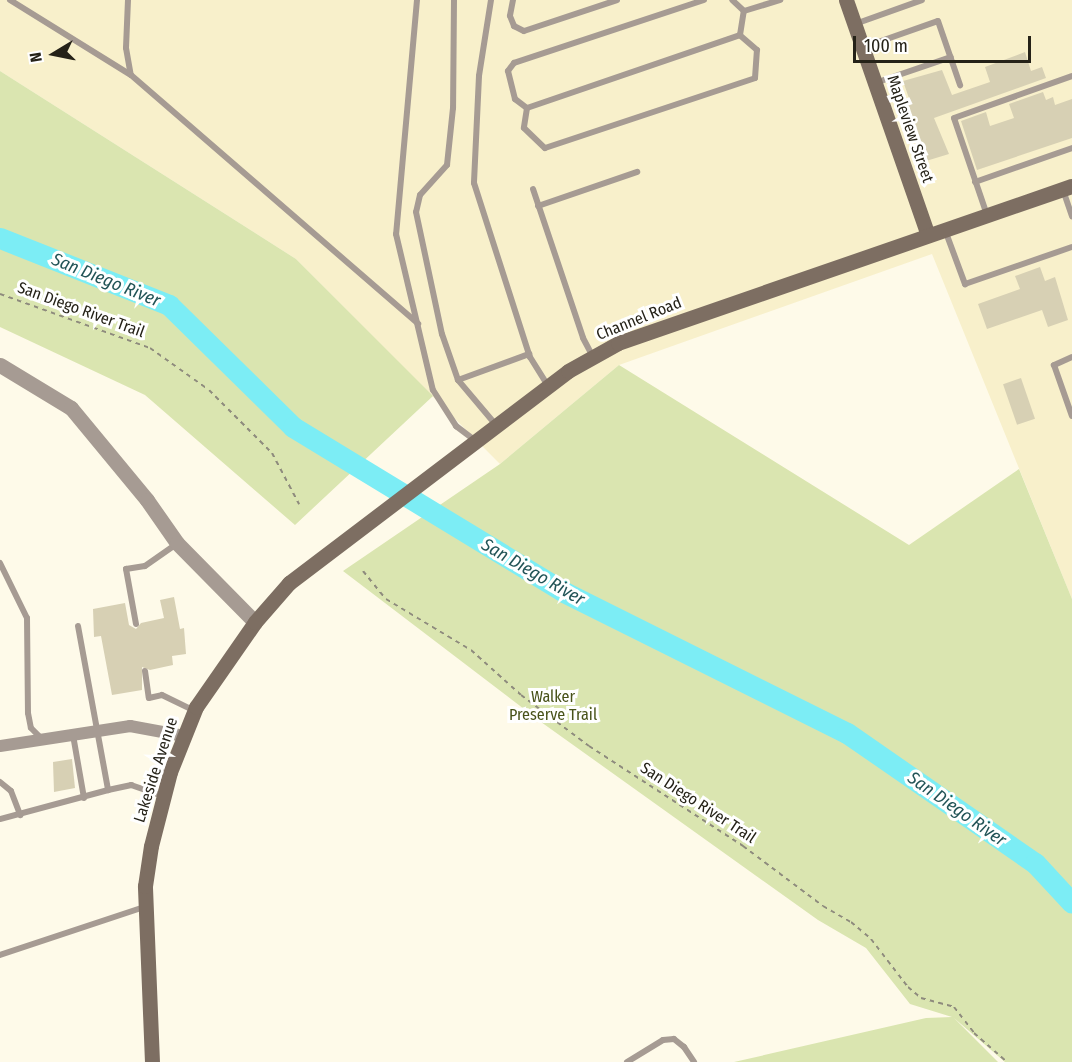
<!DOCTYPE html>
<html>
<head>
<meta charset="utf-8">
<style>
	body { margin:0 }
	#map { position:relative; width:1072px; height:1062px; overflow:hidden; background:#fefae9; font-family:"Fira Sans Condensed",sans-serif }
	div>[style] { position:absolute }
	[style*='--x'] { left:calc(var(--x)*1px); top:calc(var(--y)*1px); width:calc(var(--w)*1px); rotate:calc(var(--a)*1deg) }
	.built>* { inset:0; background:#f8f0cb }
	.green>* { inset:0; background:#dae5b0 }
	.river>* { height:21px; margin:-10.5px; padding:0 10.5px; transform-origin:10.5px; border-radius:10.5px; background:#7cedf5 }
	.building>* { inset:0; background:#d7d0b4; transform-origin:0 0 }
	.path>* { height:2px; margin-top:-1px; transform-origin:0; background:repeating-linear-gradient(90deg,#8e8b7d 0 4.5px,transparent 0 9px) }
	.service>* { height:6px; margin:-3px; padding:0 3px; transform-origin:3px; border-radius:3px; background:#a69b93 }
	.minor>* { height:12px; margin:-6px; padding:0 6px; transform-origin:6px; border-radius:6px; background:#a69b93 }
	.tertiary>* { height:15px; margin:-7.5px; padding:0 7.5px; transform-origin:7.5px; border-radius:7.5px; background:#a69b93 }
	.secondary>* { height:15px; margin:-7.5px; padding:0 7.5px; transform-origin:7.5px; border-radius:7.5px; background:#7d6e62 }
	span { translate:-50% -50%; white-space:nowrap; text-align:center; line-height:1.15; -webkit-text-stroke:6px #fff; paint-order:stroke }
	.street-label { font-size:16px; color:#252218 }
	.park-label { font-size:16px; color:#485219 }
	.water-label { font-size:18px; color:#225457; font-style:italic }
	.north { position:absolute; left:24px; top:24px; width:60px; height:60px; -webkit-text-stroke:4px #fff; paint-order:stroke; rotate:260deg; font-size:16px; font-weight:700; line-height:24px; text-align:center; color:#252218 }
	.north::after { content:''; display:block; margin:auto; width:21px; height:27px; background:#252218; clip-path:polygon(50% 0,100% 100%,50% 72%,0 100%) }
	.scale { position:absolute; left:853px; top:36px; width:178px; height:27px; box-sizing:border-box; border:3px solid #252218; border-top:0; padding-left:8px; font-size:18px; line-height:21px; white-space:nowrap; color:#252218; -webkit-text-stroke:4px #fff; paint-order:stroke }
</style>
</head>
<body>
<div id="map">
	<div class="built">
		<i style="clip-path:polygon(0 0,1072px 0,1072px 599px,932px 254px,619px 365px,500px 464px,296px 259px,0 71px)"></i>
	</div>
	<div class="green">
		<i style="clip-path:polygon(0 71px,296px 259px,433px 396px,295px 525px,145px 395px,0 327px)"></i>
		<i style="clip-path:polygon(619px 365px,909px 545px,1019px 469px,1072px 599px,1072px 1062px,1005px 1062px,954px 1018px,998px 1062px,734px 1062px,926px 1018px,952px 1017px,910px 1004px,866px 948px,818px 920px,541px 722px,343px 571px,500px 464px)"></i>
	</div>
	<div class="river">
		<i style="--x:0;--y:238;--w:182;--a:21.6"></i>
		<i style="--x:169;--y:305;--w:174;--a:44.5"></i>
		<i style="--x:293;--y:427;--w:317;--a:31.3"></i>
		<i style="--x:564;--y:592;--w:316;--a:26.5"></i>
		<i style="--x:847;--y:733;--w:229;--a:34.7"></i>
		<i style="--x:1035;--y:863;--w:54;--a:47.2"></i>
	</div>
	<div class="building">
		<i style="clip-path:polygon(1025px 52px,1031px 71px,1042px 67px,1046px 78px,934px 118px,949px 154px,926px 161px,910px 115px,903px 118px,900px 108px,911px 104px,903px 81px,942px 70px,952px 95px,990px 82px,985px 67px)"></i>
		<i style="clip-path:polygon(1043px 92px,1046px 100px,1053px 97px,1055px 105px,1072px 99px,1072px 138px,977px 170px,961px 121px,986px 112px,990px 126px,1014px 118px,1009px 104px)"></i>
		<i style="clip-path:polygon(1040px 267px,1045px 281px,1055px 277px,1068px 320px,1048px 327px,1042px 310px,987px 329px,978px 304px,1020px 289px,1015px 276px)"></i>
		<i style="left:1021px;top:378px;width:43px;height:19px;rotate:71deg"></i>
		<i style="clip-path:polygon(174px 597px,180px 629px,184px 628px,186px 654px,172px 656px,173px 665px,150px 670px,142px 667px,142px 690px,112px 695px,101px 636px,94px 637px,93px 609px,125px 603px,129px 625px,136px 629px,141px 623px,164px 618px,160px 600px)"></i>
		<i style="clip-path:polygon(72px 759px,75px 788px,54px 792px,53px 762px)"></i>
	</div>
	<div class="path">
		<i style="--x:0;--y:294;--w:159;--a:19.8"></i>
		<i style="--x:150;--y:348;--w:72;--a:35.4"></i>
		<i style="--x:209;--y:390;--w:89;--a:45"></i>
		<i style="--x:272;--y:453;--w:58;--a:62.1"></i>
		<i style="--x:363;--y:571;--w:36;--a:51"></i>
		<i style="--x:386;--y:599;--w:99;--a:31"></i>
		<i style="--x:471;--y:650;--w:67;--a:42"></i>
		<i style="--x:521;--y:695;--w:85;--a:36.9"></i>
		<i style="--x:589;--y:746;--w:184;--a:33"></i>
		<i style="--x:743;--y:846;--w:100;--a:36.9"></i>
		<i style="--x:823;--y:906;--w:32;--a:30"></i>
		<i style="--x:851;--y:922;--w:26;--a:40"></i>
		<i style="--x:871;--y:939;--w:61;--a:52.4"></i>
		<i style="--x:908;--y:987;--w:17;--a:40"></i>
		<i style="--x:921;--y:998;--w:34;--a:15"></i>
		<i style="--x:954;--y:1007;--w:33;--a:52"></i>
		<i style="--x:974;--y:1033;--w:44;--a:41.3"></i>
	</div>
	<div class="service">
		<i style="--x:10;--y:0;--w:142;--a:31.8"></i>
		<i style="--x:128;--y:0;--w:48;--a:92.4"></i>
		<i style="--x:126;--y:48;--w:27;--a:80"></i>
		<i style="--x:131;--y:75;--w:380;--a:40.9"></i>
		<i style="--x:417;--y:0;--w:235;--a:95.1"></i>
		<i style="--x:396;--y:234;--w:160;--a:76.7"></i>
		<i style="--x:433;--y:390;--w:43;--a:57.4"></i>
		<i style="--x:456;--y:426;--w:25;--a:37"></i>
		<i style="--x:454;--y:0;--w:108;--a:90.5"></i>
		<i style="--x:453;--y:108;--w:57;--a:96"></i>
		<i style="--x:447;--y:165;--w:40;--a:132"></i>
		<i style="--x:420;--y:195;--w:17;--a:103"></i>
		<i style="--x:416;--y:212;--w:125;--a:78"></i>
		<i style="--x:442;--y:334;--w:49;--a:70.8"></i>
		<i style="--x:491;--y:0;--w:77;--a:99"></i>
		<i style="--x:479;--y:76;--w:107;--a:92.7"></i>
		<i style="--x:474;--y:183;--w:183;--a:72.2"></i>
		<i style="--x:530;--y:357;--w:34;--a:58"></i>
		<i style="--x:513;--y:0;--w:16;--a:101"></i>
		<i style="--x:510;--y:16;--w:11;--a:68"></i>
		<i style="--x:514;--y:26;--w:11;--a:27"></i>
		<i style="--x:524;--y:31;--w:98;--a:-18.4"></i>
		<i style="--x:704;--y:0;--w:200;--a:161.7"></i>
		<i style="--x:514;--y:63;--w:10;--a:127"></i>
		<i style="--x:508;--y:71;--w:29;--a:76"></i>
		<i style="--x:515;--y:99;--w:15;--a:37"></i>
		<i style="--x:527;--y:108;--w:225;--a:-18.9"></i>
		<i style="--x:740;--y:35;--w:24;--a:-81"></i>
		<i style="--x:744;--y:11;--w:16;--a:-137"></i>
		<i style="--x:744;--y:11;--w:38;--a:-17"></i>
		<i style="--x:855;--y:24;--w:71;--a:-19.7"></i>
		<i style="--x:864;--y:47;--w:78;--a:-19.4"></i>
		<i style="--x:938;--y:21;--w:68;--a:71"></i>
		<i style="--x:875;--y:83;--w:80;--a:-18.9"></i>
		<i style="--x:527;--y:108;--w:20;--a:99"></i>
		<i style="--x:524;--y:128;--w:29;--a:44"></i>
		<i style="--x:545;--y:148;--w:221;--a:-18.4"></i>
		<i style="--x:755;--y:78;--w:28;--a:-86"></i>
		<i style="--x:757;--y:50;--w:23;--a:-139"></i>
		<i style="--x:975;--y:182;--w:103;--a:-19.3"></i>
		<i style="--x:533;--y:189;--w:157;--a:71.4"></i>
		<i style="--x:583;--y:338;--w:21;--a:62"></i>
		<i style="--x:1063;--y:190;--w:28;--a:71"></i>
		<i style="--x:538;--y:206;--w:105;--a:-19"></i>
		<i style="--x:987;--y:215;--w:102;--a:-108.8"></i>
		<i style="--x:954;--y:118;--w:125;--a:-19.6"></i>
		<i style="--x:945;--y:230;--w:58;--a:69.7"></i>
		<i style="--x:965;--y:284;--w:113;--a:-19.1"></i>
		<i style="--x:1072;--y:357;--w:20;--a:156"></i>
		<i style="--x:1054;--y:365;--w:54;--a:70.6"></i>
		<i style="--x:496;--y:425;--w:59;--a:-130.2"></i>
		<i style="--x:458;--y:380;--w:76;--a:-20.1"></i>
		<i style="--x:0;--y:563;--w:61;--a:63.9"></i>
		<i style="--x:27;--y:618;--w:95;--a:89.4"></i>
		<i style="--x:28;--y:713;--w:15;--a:79"></i>
		<i style="--x:31;--y:728;--w:16;--a:45"></i>
		<i style="--x:136;--y:624;--w:56;--a:-100.3"></i>
		<i style="--x:126;--y:569;--w:19;--a:-9"></i>
		<i style="--x:145;--y:566;--w:38;--a:-35"></i>
		<i style="--x:78;--y:626;--w:167;--a:79.6"></i>
		<i style="--x:108;--y:790;--w:24;--a:-12"></i>
		<i style="--x:131;--y:785;--w:34;--a:19"></i>
		<i style="--x:145;--y:671;--w:27;--a:82"></i>
		<i style="--x:149;--y:698;--w:13;--a:-13"></i>
		<i style="--x:162;--y:695;--w:34;--a:26"></i>
		<i style="--x:73;--y:735;--w:64;--a:80.1"></i>
		<i style="--x:0;--y:782;--w:14;--a:39"></i>
		<i style="--x:11;--y:791;--w:26;--a:69"></i>
		<i style="--x:0;--y:819;--w:112;--a:-15"></i>
		<i style="--x:0;--y:955;--w:152;--a:-18.4"></i>
		<i style="--x:627;--y:1062;--w:42;--a:-31.4"></i>
		<i style="--x:663;--y:1040;--w:11;--a:-5"></i>
		<i style="--x:674;--y:1039;--w:13;--a:39"></i>
		<i style="--x:684;--y:1047;--w:18;--a:56"></i>
	</div>
	<div class="minor">
		<i style="--x:0;--y:746;--w:132;--a:-8.7"></i>
		<i style="--x:130;--y:726;--w:55;--a:10.5"></i>
	</div>
	<div class="tertiary">
		<i style="--x:0;--y:365;--w:83;--a:31.2"></i>
		<i style="--x:71;--y:408;--w:119;--a:50.4"></i>
		<i style="--x:147;--y:500;--w:52;--a:55.1"></i>
		<i style="--x:177;--y:543;--w:111;--a:45.4"></i>
	</div>
	<div class="secondary">
		<i style="--x:846;--y:0;--w:249;--a:70.8"></i>
		<i style="--x:152;--y:1062;--w:176;--a:-92.3"></i>
		<i style="--x:145;--y:886;--w:40;--a:-81.5"></i>
		<i style="--x:151;--y:846;--w:76;--a:-75.6"></i>
		<i style="--x:170;--y:772;--w:70;--a:-68.2"></i>
		<i style="--x:196;--y:707;--w:103;--a:-55.2"></i>
		<i style="--x:255;--y:622;--w:52;--a:-48.9"></i>
		<i style="--x:289;--y:583;--w:350;--a:-37.2"></i>
		<i style="--x:568;--y:371;--w:57;--a:-29.2"></i>
		<i style="--x:618;--y:343;--w:480;--a:-19.1"></i>
	</div>
	<div class="street-label">
		<span style="left:910px;top:129px;rotate:71deg">Mapleview Street</span>
		<span style="left:81px;top:310px;rotate:20deg">San Diego River Trail</span>
		<span style="left:639px;top:319px;rotate:-22deg">Channel Road</span>
		<span style="left:156px;top:770px;rotate:-72deg">Lakeside Avenue</span>
		<span style="left:698px;top:803px;rotate:33deg">San Diego River Trail</span>
	</div>
	<div class="park-label">
		<span style="left:553px;top:706px">Walker<br>Preserve Trail</span>
	</div>
	<div class="water-label">
		<span style="left:106px;top:280px;rotate:22deg">San Diego River</span>
		<span style="left:533px;top:572px;rotate:30deg">San Diego River</span>
		<span style="left:957px;top:809px;rotate:35deg">San Diego River</span>
	</div>
	<div class="north">N</div>
	<div class="scale">100 m</div>
</div>
</body>
</html>
